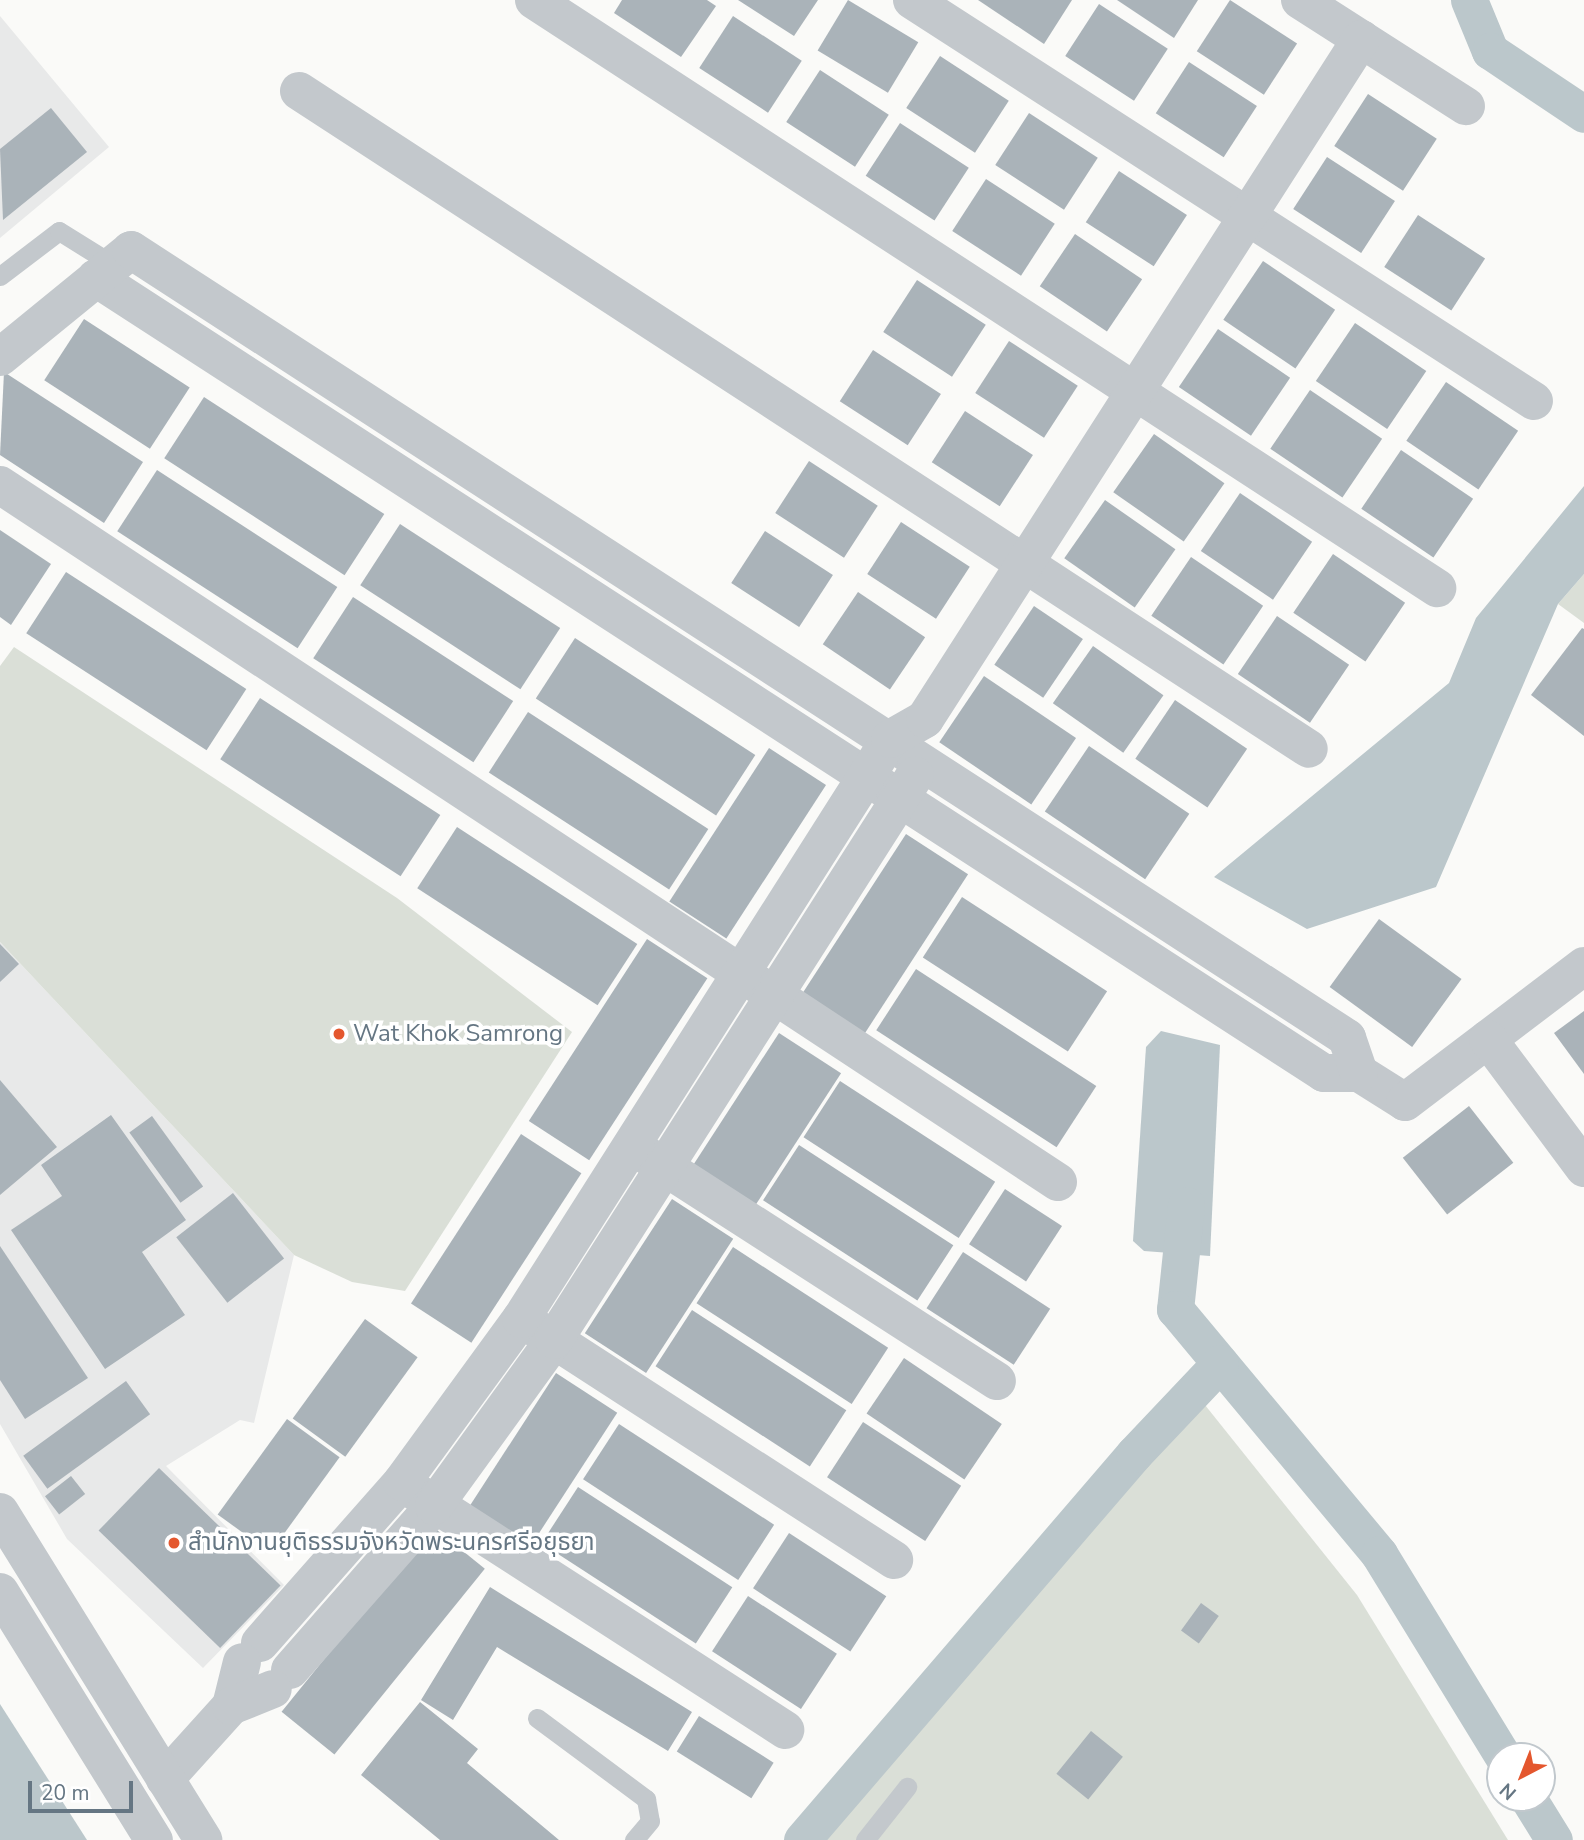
<!DOCTYPE html>
<html>
<head>
<meta charset="utf-8">
<style>
	body { margin:0 }
	#map { position:relative; width:1584px; height:1840px; overflow:hidden; background:#fafaf8; font-family:"Nunito Sans","Noto Sans Thai",sans-serif }
	div>[style] { position:absolute }
	[style*='--x'] { left:calc(var(--x)*1px); top:calc(var(--y)*1px); width:calc(var(--w)*1px); rotate:calc(var(--a)*1deg) }
	.built>* { inset:0; background:#e8e9e9 }
	.green>* { inset:0; background:#dadfd7 }
	.water>* { inset:0; background:#bbc7cb }
	.canal>* { height:37px; margin:-18.5px; padding:0 18.5px; transform-origin:18.5px; border-radius:18.5px; background:#bbc7cb }
	.building>* { inset:0; background:#aab3b9; transform-origin:0 0 }
	.service>* { height:19px; margin:-9.5px; padding:0 9.5px; transform-origin:9.5px; border-radius:9.5px; background:#c3c8cc }
	.minor>* { height:38px; margin:-19px; padding:0 19px; transform-origin:19px; border-radius:19px; background:#c3c8cc }
	.tertiary>* { height:38px; margin:-19px; padding:0 19px; transform-origin:19px; border-radius:19px; background:#c3c8cc }
	.dots>* { width:19px; height:19px; translate:-50% -50%; box-sizing:border-box; border:4px solid #fff; border-radius:50% }
	span { translate:-50% -50%; white-space:nowrap; text-align:center; line-height:1.15; -webkit-text-stroke:7px #fff; paint-order:stroke }
	.poi-label { font-size:24px; color:#657683 }
	.left { translate:0 -50%; text-align:left }
	.north { position:absolute; left:1486px; top:1742px; width:70px; height:70px; box-sizing:border-box; background:#fff; border:2px solid #c1c8cd; border-radius:50%; rotate:222deg; font-size:19px; font-weight:700; line-height:28px; text-align:center; color:#657683 }
	.north::after { content:''; display:block; margin:auto; width:24px; height:32px; background:#e4572e; clip-path:polygon(50% 0,100% 100%,50% 72%,0 100%) }
	.scale { position:absolute; left:28px; top:1781px; width:105px; height:32px; box-sizing:border-box; border:4px solid #657683; border-top:0; padding-left:9px; font-size:21px; line-height:24px; white-space:nowrap; color:#657683; -webkit-text-stroke:5px #fff; paint-order:stroke }
</style>
</head>
<body>
<div id="map">
	<div class="built">
		<i style="clip-path:polygon(0 16px,109px 147px,0 238px)"></i>
		<i style="clip-path:polygon(0 942px,294px 1255px,254px 1423px,240px 1420px,166px 1466px,284px 1585px,203px 1668px,67px 1539px,0 1424px)"></i>
	</div>
	<div class="green">
		<i style="clip-path:polygon(1584px 574px,1584px 623px,1558px 604px)"></i>
		<i style="clip-path:polygon(14px 647px,397px 898px,572px 1032px,405px 1291px,352px 1282px,294px 1255px,0 942px,0 666px)"></i>
		<i style="clip-path:polygon(1201px 1400px,1357px 1595px,1508px 1840px,821px 1840px)"></i>
	</div>
	<div class="water">
		<i style="clip-path:polygon(1584px 486px,1584px 574px,1558px 604px,1436px 887px,1307px 929px,1214px 877px,1449px 683px,1476px 618px)"></i>
		<i style="clip-path:polygon(1161px 1031px,1220px 1045px,1210px 1256px,1144px 1251px,1133px 1241px,1146px 1047px)"></i>
		<i style="clip-path:polygon(0 1704px,87px 1840px,0 1840px)"></i>
	</div>
	<div class="canal">
		<i style="--x:1469;--y:0;--w:55;--a:67.6"></i>
		<i style="--x:1490;--y:51;--w:113;--a:33.8"></i>
		<i style="--x:1186;--y:1205;--w:105;--a:96"></i>
		<i style="--x:1175;--y:1309;--w:319;--a:50.2"></i>
		<i style="--x:1379;--y:1554;--w:237;--a:58.5"></i>
		<i style="--x:1528;--y:1798;--w:49;--a:58.2"></i>
		<i style="--x:802;--y:1840;--w:509;--a:-49.3"></i>
		<i style="--x:1134;--y:1454;--w:125;--a:-46.6"></i>
	</div>
	<div class="building">
		<i style="clip-path:polygon(622px 0,707px 0,716px 6px,681px 57px,614px 13px)"></i>
		<i style="clip-path:polygon(738px 0,818px 0,794px 36px)"></i>
		<i style="left:848px;top:0;width:82px;height:59px;rotate:31deg"></i>
		<i style="clip-path:polygon(978px 0,1072px 0,1044px 44px)"></i>
		<i style="clip-path:polygon(1117px 0,1198px 0,1174px 38px)"></i>
		<i style="left:1230px;top:0;width:80px;height:61px;rotate:33deg"></i>
		<i style="left:1099px;top:4px;width:82px;height:62px;rotate:33deg"></i>
		<i style="left:733px;top:16px;width:82px;height:62px;rotate:33deg"></i>
		<i style="left:940px;top:56px;width:82px;height:62px;rotate:33deg"></i>
		<i style="left:1189px;top:62px;width:81px;height:61px;rotate:33deg"></i>
		<i style="left:820px;top:70px;width:82px;height:62px;rotate:33deg"></i>
		<i style="left:1368px;top:94px;width:82px;height:62px;rotate:33deg"></i>
		<i style="clip-path:polygon(51px 108px,87px 152px,3px 220px,0 149px)"></i>
		<i style="left:1029px;top:113px;width:82px;height:62px;rotate:33deg"></i>
		<i style="left:900px;top:123px;width:82px;height:63px;rotate:33deg"></i>
		<i style="left:1327px;top:157px;width:81px;height:62px;rotate:33deg"></i>
		<i style="left:1119px;top:171px;width:81px;height:61px;rotate:33deg"></i>
		<i style="left:986px;top:179px;width:82px;height:62px;rotate:33deg"></i>
		<i style="left:1418px;top:215px;width:80px;height:62px;rotate:33deg"></i>
		<i style="left:1075px;top:234px;width:81px;height:63px;rotate:34deg"></i>
		<i style="left:1263px;top:261px;width:87px;height:71px;rotate:34deg"></i>
		<i style="left:917px;top:280px;width:82px;height:62px;rotate:33deg"></i>
		<i style="left:84px;top:319px;width:126px;height:73px;rotate:33deg"></i>
		<i style="left:1355px;top:323px;width:86px;height:70px;rotate:34deg"></i>
		<i style="left:1218px;top:329px;width:87px;height:70px;rotate:34deg"></i>
		<i style="left:1009px;top:341px;width:82px;height:62px;rotate:33deg"></i>
		<i style="left:873px;top:350px;width:81px;height:61px;rotate:33deg"></i>
		<i style="clip-path:polygon(4px 372px,143px 462px,104px 523px,0 455px)"></i>
		<i style="left:1446px;top:382px;width:87px;height:71px;rotate:34deg"></i>
		<i style="left:1310px;top:390px;width:87px;height:71px;rotate:34deg"></i>
		<i style="left:204px;top:397px;width:215px;height:73px;rotate:33deg"></i>
		<i style="left:965px;top:411px;width:81px;height:61px;rotate:33deg"></i>
		<i style="left:1154px;top:434px;width:86px;height:71px;rotate:35deg"></i>
		<i style="left:1401px;top:450px;width:87px;height:71px;rotate:34deg"></i>
		<i style="left:809px;top:461px;width:82px;height:62px;rotate:33deg"></i>
		<i style="left:157px;top:470px;width:215px;height:73px;rotate:33deg"></i>
		<i style="left:1240px;top:493px;width:87px;height:70px;rotate:34deg"></i>
		<i style="left:1105px;top:500px;width:86px;height:71px;rotate:35deg"></i>
		<i style="left:901px;top:522px;width:82px;height:62px;rotate:33deg"></i>
		<i style="left:400px;top:524px;width:191px;height:73px;rotate:33deg"></i>
		<i style="clip-path:polygon(0 530px,51px 564px,11px 625px,0 617px)"></i>
		<i style="left:765px;top:531px;width:81px;height:62px;rotate:33deg"></i>
		<i style="left:1333px;top:554px;width:87px;height:71px;rotate:34deg"></i>
		<i style="left:1191px;top:557px;width:87px;height:71px;rotate:34deg"></i>
		<i style="left:66px;top:572px;width:215px;height:73px;rotate:33deg"></i>
		<i style="left:858px;top:592px;width:81px;height:63px;rotate:34deg"></i>
		<i style="left:353px;top:597px;width:191px;height:73px;rotate:33deg"></i>
		<i style="left:1034px;top:606px;width:59px;height:71px;rotate:34deg"></i>
		<i style="left:1277px;top:616px;width:87px;height:70px;rotate:34deg"></i>
		<i style="clip-path:polygon(1582px 628px,1584px 629px,1584px 736px,1531px 695px)"></i>
		<i style="left:575px;top:638px;width:215px;height:72px;rotate:33deg"></i>
		<i style="left:1093px;top:646px;width:86px;height:70px;rotate:35deg"></i>
		<i style="left:984px;top:676px;width:111px;height:80px;rotate:34deg"></i>
		<i style="left:260px;top:698px;width:215px;height:73px;rotate:33deg"></i>
		<i style="left:1175px;top:700px;width:87px;height:71px;rotate:34deg"></i>
		<i style="left:528px;top:712px;width:215px;height:72px;rotate:33deg"></i>
		<i style="left:1089px;top:746px;width:121px;height:79px;rotate:34deg"></i>
		<i style="left:769px;top:748px;width:68px;height:183px;rotate:33deg"></i>
		<i style="left:457px;top:827px;width:215px;height:73px;rotate:33deg"></i>
		<i style="left:906px;top:834px;width:74px;height:193px;rotate:33deg"></i>
		<i style="left:962px;top:897px;width:173px;height:72px;rotate:33deg"></i>
		<i style="left:1379px;top:919px;width:102px;height:84px;rotate:36deg"></i>
		<i style="left:647px;top:939px;width:72px;height:217px;rotate:33deg"></i>
		<i style="clip-path:polygon(0 944px,19px 964px,0 982px)"></i>
		<i style="left:916px;top:969px;width:215px;height:73px;rotate:33deg"></i>
		<i style="clip-path:polygon(1584px 1011px,1584px 1074px,1554px 1033px)"></i>
		<i style="left:779px;top:1033px;width:74px;height:159px;rotate:33deg"></i>
		<i style="clip-path:polygon(0 1080px,57px 1147px,0 1195px)"></i>
		<i style="left:840px;top:1081px;width:185px;height:67px;rotate:33deg"></i>
		<i style="left:1469px;top:1106px;width:72px;height:84px;rotate:52deg"></i>
		<i style="clip-path:polygon(111px 1115px,186px 1220px,142px 1252px,185px 1315px,105px 1369px,11px 1230px,62px 1196px,41px 1165px)"></i>
		<i style="left:152px;top:1116px;width:87px;height:28px;rotate:54deg"></i>
		<i style="left:521px;top:1134px;width:72px;height:202px;rotate:33deg"></i>
		<i style="left:799px;top:1145px;width:184px;height:66px;rotate:33deg"></i>
		<i style="left:1005px;top:1189px;width:68px;height:66px;rotate:33deg"></i>
		<i style="left:233px;top:1193px;width:83px;height:72px;rotate:52deg"></i>
		<i style="left:672px;top:1199px;width:73px;height:160px;rotate:33deg"></i>
		<i style="clip-path:polygon(0 1246px,88px 1378px,25px 1419px,0 1380px)"></i>
		<i style="left:733px;top:1247px;width:185px;height:67px;rotate:33deg"></i>
		<i style="left:963px;top:1252px;width:104px;height:67px;rotate:33deg"></i>
		<i style="left:692px;top:1310px;width:184px;height:67px;rotate:33deg"></i>
		<i style="left:365px;top:1319px;width:65px;height:123px;rotate:36deg"></i>
		<i style="left:904px;top:1358px;width:118px;height:67px;rotate:34deg"></i>
		<i style="left:556px;top:1373px;width:73px;height:160px;rotate:33deg"></i>
		<i style="left:126px;top:1381px;width:41px;height:127px;rotate:54deg"></i>
		<i style="left:287px;top:1419px;width:65px;height:118px;rotate:36deg"></i>
		<i style="left:863px;top:1422px;width:117px;height:66px;rotate:33deg"></i>
		<i style="left:619px;top:1424px;width:185px;height:66px;rotate:33deg"></i>
		<i style="left:159px;top:1468px;width:169px;height:87px;rotate:44deg"></i>
		<i style="left:71px;top:1476px;width:23px;height:33px;rotate:52deg"></i>
		<i style="left:578px;top:1487px;width:184px;height:67px;rotate:33deg"></i>
		<i style="left:432px;top:1526px;width:68px;height:239px;rotate:39deg"></i>
		<i style="left:789px;top:1533px;width:116px;height:66px;rotate:33deg"></i>
		<i style="clip-path:polygon(490px 1587px,692px 1712px,668px 1751px,497px 1647px,453px 1720px,421px 1700px)"></i>
		<i style="left:748px;top:1596px;width:106px;height:66px;rotate:33deg"></i>
		<i style="left:1201px;top:1603px;width:22px;height:34px;rotate:36deg"></i>
		<i style="clip-path:polygon(420px 1702px,478px 1749px,467px 1763px,559px 1840px,440px 1840px,361px 1775px)"></i>
		<i style="left:699px;top:1716px;width:88px;height:42px;rotate:32deg"></i>
		<i style="left:1091px;top:1731px;width:41px;height:55px;rotate:39deg"></i>
	</div>
	<div class="service">
		<i style="--x:0;--y:276;--w:74;--a:-37.3"></i>
		<i style="--x:59;--y:231;--w:62;--a:31.9"></i>
		<i style="--x:537;--y:1718;--w:136;--a:36.6"></i>
		<i style="--x:646;--y:1799;--w:22;--a:80"></i>
		<i style="--x:650;--y:1821;--w:25;--a:130"></i>
		<i style="--x:865;--y:1840;--w:68;--a:-51.6"></i>
	</div>
	<div class="minor">
		<i style="--x:534;--y:0;--w:1078;--a:33.07"></i>
		<i style="--x:912;--y:0;--w:740;--a:32.81"></i>
		<i style="--x:1300;--y:0;--w:197;--a:32.6"></i>
		<i style="--x:299;--y:91;--w:1205;--a:33.08"></i>
		<i style="--x:96;--y:278;--w:1463;--a:32.92"></i>
		<i style="--x:1324;--y:1073;--w:35;--a:0"></i>
		<i style="--x:1359;--y:1073;--w:54;--a:32.2"></i>
		<i style="--x:1405;--y:1102;--w:225;--a:-37.2"></i>
		<i style="--x:0;--y:357;--w:169;--a:-39.2"></i>
		<i style="--x:131;--y:250;--w:1449;--a:32.94"></i>
		<i style="--x:1347;--y:1038;--w:37;--a:71"></i>
		<i style="--x:0;--y:485;--w:1267;--a:33.38"></i>
		<i style="--x:1488;--y:1039;--w:161;--a:53.3"></i>
		<i style="--x:643;--y:1153;--w:421;--a:32.8"></i>
		<i style="--x:534;--y:1327;--w:429;--a:32.9"></i>
		<i style="--x:413;--y:1490;--w:443;--a:32.8"></i>
		<i style="--x:260;--y:1643;--w:215;--a:-48.6"></i>
		<i style="--x:402;--y:1482;--w:202;--a:-53.9"></i>
		<i style="--x:521;--y:1319;--w:687;--a:-57.54"></i>
		<i style="--x:890;--y:739;--w:40;--a:-29.7"></i>
		<i style="--x:925;--y:719;--w:808;--a:-57.33"></i>
		<i style="--x:290;--y:1670;--w:218;--a:-48.7"></i>
		<i style="--x:434;--y:1506;--w:205;--a:-54.1"></i>
		<i style="--x:554;--y:1340;--w:670;--a:-57.42"></i>
		<i style="--x:231;--y:1706;--w:45;--a:-76"></i>
		<i style="--x:165;--y:1779;--w:98;--a:-47.9"></i>
		<i style="--x:231;--y:1706;--w:45;--a:-22"></i>
	</div>
	<div class="tertiary">
		<i style="--x:0;--y:1512;--w:386;--a:58.2"></i>
		<i style="--x:0;--y:1592;--w:292;--a:58.2"></i>
	</div>
	<div class="dots">
		<i style="left:339px;top:1034px;background:#e4572e"></i>
		<i style="left:174px;top:1543px;background:#e4572e"></i>
	</div>
	<div class="poi-label">
		<span class="left" style="left:353px;top:1034px">Wat Khok Samrong</span>
		<span class="left" style="left:188px;top:1543px">สำนักงานยุติธรรมจังหวัดพระนครศรีอยุธยา</span>
	</div>
	<div class="north">N</div>
	<div class="scale">20 m</div>
</div>
</body>
</html>
